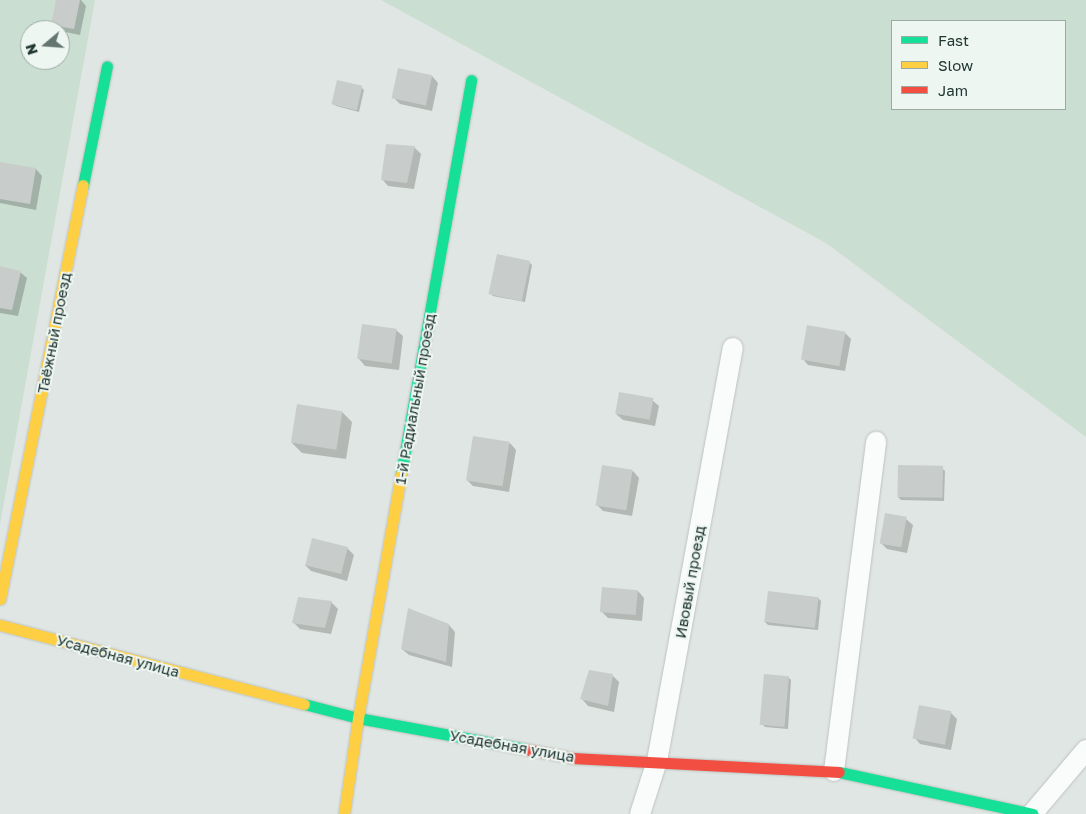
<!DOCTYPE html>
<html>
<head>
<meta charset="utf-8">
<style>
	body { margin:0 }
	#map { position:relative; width:1086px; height:814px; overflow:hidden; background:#e0e6e3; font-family:"Golos Text",sans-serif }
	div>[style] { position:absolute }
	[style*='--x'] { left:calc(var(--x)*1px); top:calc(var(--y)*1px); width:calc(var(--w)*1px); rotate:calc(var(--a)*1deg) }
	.green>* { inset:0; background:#caded1 }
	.shadow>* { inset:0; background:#0003 }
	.building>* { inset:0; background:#c8cdcb; transform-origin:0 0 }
	.roads { filter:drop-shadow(0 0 1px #bdc3c0) drop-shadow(0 0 1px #bdc3c0) }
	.street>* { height:20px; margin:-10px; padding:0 10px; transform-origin:10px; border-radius:10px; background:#fafbfb }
	.fast>* { height:11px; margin:-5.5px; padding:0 5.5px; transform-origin:5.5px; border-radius:5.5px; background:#16e098 }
	.slow>* { height:11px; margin:-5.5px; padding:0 5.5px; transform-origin:5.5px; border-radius:5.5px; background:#ffcf43 }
	.jam>* { height:11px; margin:-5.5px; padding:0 5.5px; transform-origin:5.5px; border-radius:5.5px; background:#f24e42 }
	span { translate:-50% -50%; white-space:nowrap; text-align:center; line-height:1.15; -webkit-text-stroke:4px #eef6f2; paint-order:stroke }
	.street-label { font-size:15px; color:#213732 }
	.legend { position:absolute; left:891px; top:20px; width:175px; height:90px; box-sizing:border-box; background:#eef6f2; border:1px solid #9caaa5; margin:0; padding:6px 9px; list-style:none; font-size:15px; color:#213732 }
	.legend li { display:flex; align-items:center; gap:10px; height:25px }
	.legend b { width:25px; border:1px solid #9caaa5 }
	.north { position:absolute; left:20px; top:20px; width:50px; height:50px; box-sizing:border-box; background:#eef6f2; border:1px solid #9caaa5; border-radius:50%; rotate:252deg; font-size:14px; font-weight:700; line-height:20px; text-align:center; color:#213732 }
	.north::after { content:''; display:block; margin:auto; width:18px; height:22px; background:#647470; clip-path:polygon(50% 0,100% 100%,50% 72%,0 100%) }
</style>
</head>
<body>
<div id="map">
	<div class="green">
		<i style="clip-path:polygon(evenodd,0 0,95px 0,0 524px,0 0,30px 30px,60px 30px,60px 60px,30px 60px,30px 30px)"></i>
		<i style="clip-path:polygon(evenodd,381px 0,1086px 0,1086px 437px,826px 243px,381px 0,892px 21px,1065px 21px,1065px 109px,892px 109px,892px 21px)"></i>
	</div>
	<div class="shadow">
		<i style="clip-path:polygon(58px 0,81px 0,86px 6px,80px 35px,60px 31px,53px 24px)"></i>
		<i style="clip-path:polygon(432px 76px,438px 83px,432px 111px,400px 104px,393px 97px)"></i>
		<i style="clip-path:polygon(361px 87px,364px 90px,359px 112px,336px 106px,333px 104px)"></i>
		<i style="clip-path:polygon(387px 145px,415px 148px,421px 154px,414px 189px,388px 186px,382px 179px)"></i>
		<i style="clip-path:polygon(0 163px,36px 169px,42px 176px,36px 210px,0 203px)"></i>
		<i style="clip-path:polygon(529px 262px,532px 265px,525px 302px,493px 296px,490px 293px)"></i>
		<i style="clip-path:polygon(0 267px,20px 272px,27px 278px,18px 316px,0 313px)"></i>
		<i style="clip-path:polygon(396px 330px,403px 336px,399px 370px,365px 366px,359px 359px)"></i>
		<i style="clip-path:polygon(845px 333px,851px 339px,845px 371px,808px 365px,802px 358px)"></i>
		<i style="clip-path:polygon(652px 400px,659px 406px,655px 426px,623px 420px,616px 414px)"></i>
		<i style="clip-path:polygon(342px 412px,352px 422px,346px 459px,302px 453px,292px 443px)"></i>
		<i style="clip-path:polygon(510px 443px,516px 450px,509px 492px,473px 486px,467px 480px)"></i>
		<i style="clip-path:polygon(942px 468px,945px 471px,944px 501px,901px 500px,898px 497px)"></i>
		<i style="clip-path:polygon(633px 471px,639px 478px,632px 516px,603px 511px,596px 504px)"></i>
		<i style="clip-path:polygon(906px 519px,913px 525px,907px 553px,887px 549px,880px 542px)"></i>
		<i style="clip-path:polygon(347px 548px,354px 555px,347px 581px,311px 571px,305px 565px)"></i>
		<i style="clip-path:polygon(638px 591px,644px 598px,642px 621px,608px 618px,601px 611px)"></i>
		<i style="clip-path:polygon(818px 598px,821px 601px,818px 630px,768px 625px,765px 622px)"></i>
		<i style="clip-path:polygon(331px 602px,338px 609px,331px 634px,300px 629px,294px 623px)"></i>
		<i style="clip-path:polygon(449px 625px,455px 632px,452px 667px,409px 655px,402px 649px)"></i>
		<i style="clip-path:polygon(613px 676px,619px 682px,614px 712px,588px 706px,582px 699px)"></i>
		<i style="clip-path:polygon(788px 677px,791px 680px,788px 729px,765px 727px,762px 724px)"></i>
		<i style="clip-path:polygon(950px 712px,957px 719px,951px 750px,920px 744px,914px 737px)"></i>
	</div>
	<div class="building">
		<i style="clip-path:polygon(56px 0,80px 0,74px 29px,51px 25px)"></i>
		<i style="left:398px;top:68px;width:35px;height:31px;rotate:12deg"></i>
		<i style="left:337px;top:80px;width:26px;height:25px;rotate:13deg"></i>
		<i style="clip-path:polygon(386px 144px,415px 146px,407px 183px,381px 180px)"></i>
		<i style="clip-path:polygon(0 162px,36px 168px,30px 204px,0 199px)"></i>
		<i style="left:497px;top:254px;width:34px;height:41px;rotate:12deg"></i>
		<i style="clip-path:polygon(0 266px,21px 271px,12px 310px,0 308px)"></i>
		<i style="left:362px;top:324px;width:35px;height:35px;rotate:8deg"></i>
		<i style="left:807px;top:325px;width:39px;height:35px;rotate:10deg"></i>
		<i style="left:619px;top:392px;width:35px;height:22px;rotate:10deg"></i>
		<i style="left:297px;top:404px;width:46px;height:39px;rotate:9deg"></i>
		<i style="left:473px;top:436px;width:37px;height:45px;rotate:9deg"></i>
		<i style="left:602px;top:465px;width:31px;height:41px;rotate:9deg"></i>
		<i style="left:898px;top:465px;width:45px;height:32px;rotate:1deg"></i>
		<i style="left:885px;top:513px;width:22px;height:31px;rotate:10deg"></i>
		<i style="left:312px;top:538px;width:37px;height:28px;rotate:14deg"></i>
		<i style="left:602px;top:587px;width:36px;height:25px;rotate:5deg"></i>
		<i style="left:768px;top:591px;width:51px;height:31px;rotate:7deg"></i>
		<i style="clip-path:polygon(298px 597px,332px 601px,325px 628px,292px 623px)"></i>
		<i style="clip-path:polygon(408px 608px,449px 624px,446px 662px,401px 649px)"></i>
		<i style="clip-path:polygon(589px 670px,613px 674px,608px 706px,580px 699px)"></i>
		<i style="left:764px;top:674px;width:25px;height:51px;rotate:5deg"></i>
		<i style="left:919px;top:705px;width:33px;height:34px;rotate:11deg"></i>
	</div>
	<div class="roads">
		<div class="street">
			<i style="--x:834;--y:771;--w:332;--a:-82.7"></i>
			<i style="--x:640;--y:814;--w:56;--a:-72.2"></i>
			<i style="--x:657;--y:761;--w:420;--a:-79.6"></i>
			<i style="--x:1032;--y:814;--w:84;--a:-49.8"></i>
		</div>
		<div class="fast">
			<i style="--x:83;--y:185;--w:121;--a:-78.6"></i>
			<i style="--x:401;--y:474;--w:400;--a:-79.9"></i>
			<i style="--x:304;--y:704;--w:56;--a:14.5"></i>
			<i style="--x:358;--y:718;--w:170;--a:10.5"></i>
			<i style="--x:839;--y:772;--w:198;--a:12.2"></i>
		</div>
		<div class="slow">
			<i style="--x:0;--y:599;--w:422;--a:-78.7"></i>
			<i style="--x:0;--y:625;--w:314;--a:14.6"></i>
			<i style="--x:344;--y:814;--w:97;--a:-81.7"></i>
			<i style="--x:358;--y:718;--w:248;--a:-80"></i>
		</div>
		<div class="jam">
			<i style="--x:525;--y:749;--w:49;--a:10.6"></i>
			<i style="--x:573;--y:758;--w:266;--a:3"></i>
		</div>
	</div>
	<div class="street-label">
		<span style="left:54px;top:333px;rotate:-79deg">Таёжный проезд</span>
		<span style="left:415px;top:399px;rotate:-80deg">1-й Радиальный проезд</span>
		<span style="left:690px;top:582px;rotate:-80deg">Ивовый проезд</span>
		<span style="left:118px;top:656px;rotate:15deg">Усадебная улица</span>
		<span style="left:512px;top:746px;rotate:10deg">Усадебная улица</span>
	</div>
	<ul class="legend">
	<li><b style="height:6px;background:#16e098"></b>Fast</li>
	<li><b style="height:6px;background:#ffcf43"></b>Slow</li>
	<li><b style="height:6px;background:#f24e42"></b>Jam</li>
	</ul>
	<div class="north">N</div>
</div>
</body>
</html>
